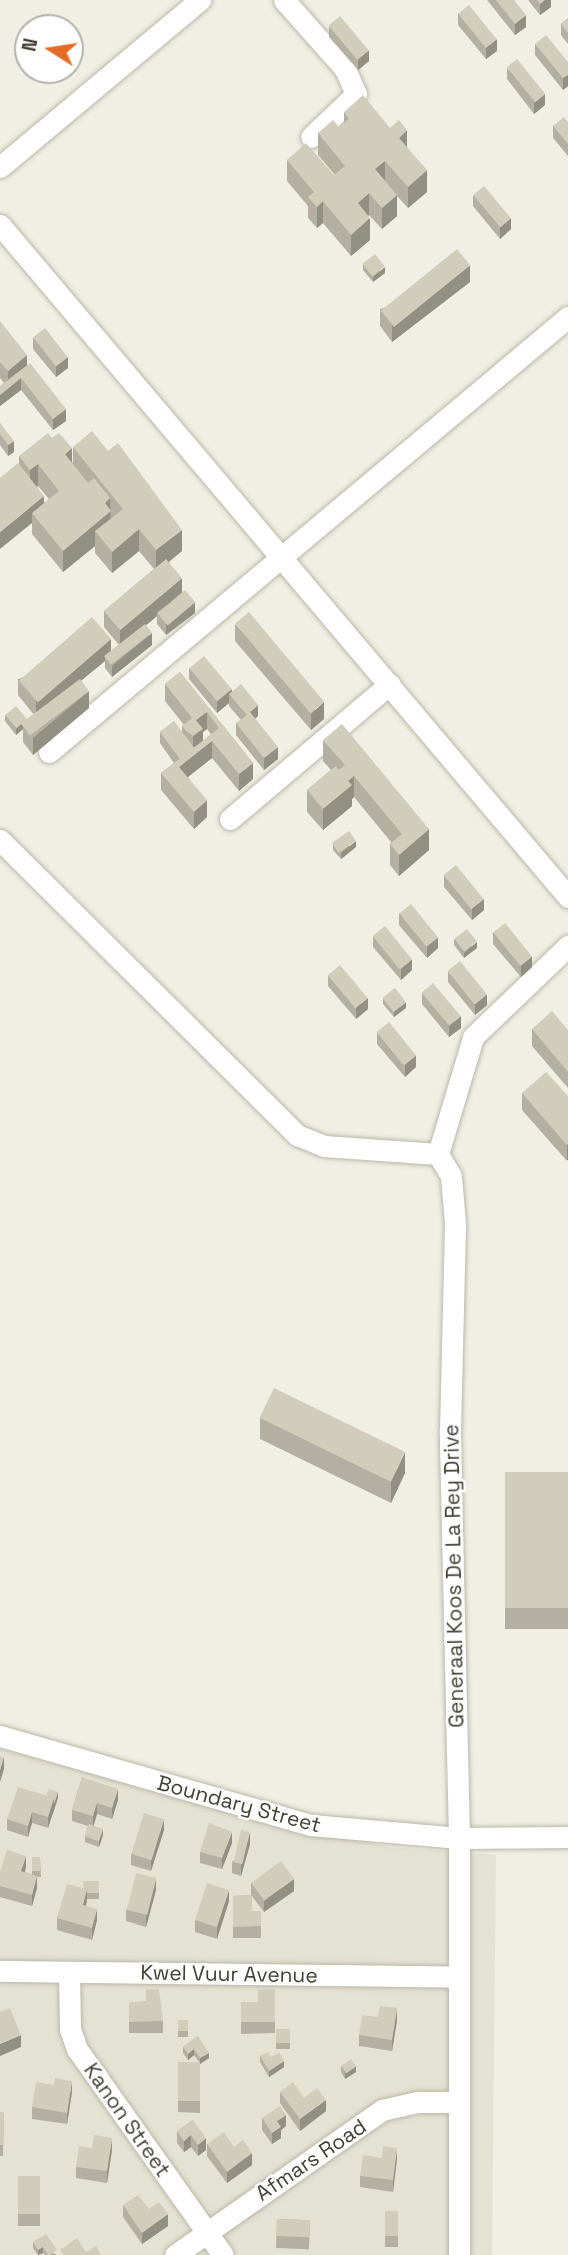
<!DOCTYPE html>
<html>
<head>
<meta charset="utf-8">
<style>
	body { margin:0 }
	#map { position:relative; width:568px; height:2255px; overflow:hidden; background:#f0efe4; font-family:"Space Grotesk",sans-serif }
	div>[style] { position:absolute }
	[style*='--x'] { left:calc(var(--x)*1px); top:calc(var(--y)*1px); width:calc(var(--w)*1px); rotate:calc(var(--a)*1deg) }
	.residential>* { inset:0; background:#e4e2d3 }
	.roads { filter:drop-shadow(0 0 2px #bbb8a8) drop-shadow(0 0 2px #bbb8a8) }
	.minor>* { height:21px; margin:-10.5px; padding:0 10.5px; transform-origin:10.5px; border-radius:10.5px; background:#fff }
	.wall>* { inset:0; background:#b4b0a1; transform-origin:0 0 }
	.shaded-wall>* { inset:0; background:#929083; transform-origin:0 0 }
	.building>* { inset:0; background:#d1cdbb; transform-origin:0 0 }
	span { translate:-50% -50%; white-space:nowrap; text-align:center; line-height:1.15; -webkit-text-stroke:5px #fff; paint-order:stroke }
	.street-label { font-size:21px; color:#423f35 }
	.north { position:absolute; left:14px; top:14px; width:70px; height:70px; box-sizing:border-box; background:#fff; border:2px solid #b3b2ae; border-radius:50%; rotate:282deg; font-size:19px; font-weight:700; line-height:28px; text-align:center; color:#423f35 }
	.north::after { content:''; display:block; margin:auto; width:24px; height:32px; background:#e56b26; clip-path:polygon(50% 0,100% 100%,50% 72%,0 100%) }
</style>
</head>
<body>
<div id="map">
	<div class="residential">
		<i style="clip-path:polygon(0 1749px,388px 1847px,496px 1855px,492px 2255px,0 2255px)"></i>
	</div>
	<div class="roads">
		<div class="minor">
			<i style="--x:284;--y:0;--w:92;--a:48.5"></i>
			<i style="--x:345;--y:69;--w:27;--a:66"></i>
			<i style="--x:356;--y:94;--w:62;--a:136.3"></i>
			<i style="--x:0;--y:167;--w:261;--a:-39.9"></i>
			<i style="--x:0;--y:225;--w:880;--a:49.79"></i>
			<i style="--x:49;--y:752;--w:677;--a:-39.97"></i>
			<i style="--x:230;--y:819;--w:209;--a:-40.2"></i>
			<i style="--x:0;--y:840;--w:419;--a:44.8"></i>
			<i style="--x:297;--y:1135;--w:29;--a:22"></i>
			<i style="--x:324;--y:1146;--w:114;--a:4"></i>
			<i style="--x:0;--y:1736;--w:323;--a:16"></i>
			<i style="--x:311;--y:1825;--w:149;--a:5"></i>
			<i style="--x:459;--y:1838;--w:109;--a:-0.5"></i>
			<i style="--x:0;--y:1971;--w:459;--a:0.7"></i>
			<i style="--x:69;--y:1972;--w:57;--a:89"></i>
			<i style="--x:70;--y:2029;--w:21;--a:71"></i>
			<i style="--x:77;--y:2049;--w:252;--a:54.7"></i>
			<i style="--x:175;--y:2255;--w:253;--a:-35"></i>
			<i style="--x:382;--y:2110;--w:37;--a:-13"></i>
			<i style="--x:418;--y:2102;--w:41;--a:0"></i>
			<i style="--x:459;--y:2255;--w:417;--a:-90"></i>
			<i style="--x:459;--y:1838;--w:408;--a:-91.3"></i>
			<i style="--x:450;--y:1430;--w:207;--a:-88.6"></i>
			<i style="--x:455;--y:1223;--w:47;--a:-94.9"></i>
			<i style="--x:451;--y:1176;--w:26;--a:-121"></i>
			<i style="--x:438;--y:1154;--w:122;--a:-73.3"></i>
			<i style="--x:473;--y:1037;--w:132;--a:-43.8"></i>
		</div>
	</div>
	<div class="wall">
		<i style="clip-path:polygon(487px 0,514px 0,526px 27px,515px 35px)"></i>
		<i style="clip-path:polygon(528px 0,551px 0,551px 7px,540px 15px)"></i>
		<i style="clip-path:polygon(458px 13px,497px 51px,486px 59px,458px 25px)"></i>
		<i style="clip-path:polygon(568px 18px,568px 44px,561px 35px,561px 24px)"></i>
		<i style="clip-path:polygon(329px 26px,369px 61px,358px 70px,329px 37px)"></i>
		<i style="clip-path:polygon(535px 44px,568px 62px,568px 86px,563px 90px,535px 55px)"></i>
		<i style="clip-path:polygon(507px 68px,545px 105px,534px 114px,507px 79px)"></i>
		<i style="clip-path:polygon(344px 112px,407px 147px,427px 192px,408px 208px,397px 196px,397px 216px,382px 229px,369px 215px,368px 216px,370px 240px,351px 256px,323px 223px,317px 228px,308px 218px,308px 206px,287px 181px,287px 160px,335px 175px,318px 155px,318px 133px,339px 127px,344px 124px)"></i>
		<i style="clip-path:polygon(568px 122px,568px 156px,553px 138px,553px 126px)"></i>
		<i style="clip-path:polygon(473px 195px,511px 229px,500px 239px,473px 206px)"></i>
		<i style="clip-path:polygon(363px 264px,385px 273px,373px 282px,363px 270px)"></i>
		<i style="clip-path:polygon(470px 282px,392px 342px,380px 326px,380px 309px)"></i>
		<i style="clip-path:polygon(0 321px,27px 365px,66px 421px,53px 430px,21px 390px,0 406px,0 386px,4px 383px,0 378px)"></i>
		<i style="clip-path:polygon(33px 337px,68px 368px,56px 377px,33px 349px)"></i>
		<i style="clip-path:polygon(0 423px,14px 452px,8px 456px,0 445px)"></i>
		<i style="clip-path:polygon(evenodd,73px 447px,182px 551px,169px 562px,182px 593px,195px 613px,166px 635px,157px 624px,157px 616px,146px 625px,152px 645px,112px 677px,105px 668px,105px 661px,81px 680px,89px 708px,33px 755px,23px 742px,23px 729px,16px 735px,5px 721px,5px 715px,27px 722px,35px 716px,18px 695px,18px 679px,111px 652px,119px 645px,104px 627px,104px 611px,154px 569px,139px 551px,112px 573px,95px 553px,95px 546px,63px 572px,32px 534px,32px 523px,19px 464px,19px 456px,72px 462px,73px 463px,73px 447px,38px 486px,49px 499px,44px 503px,37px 487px,38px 486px)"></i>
		<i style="clip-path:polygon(235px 624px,324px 719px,311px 730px,235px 641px)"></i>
		<i style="clip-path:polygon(189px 668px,232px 692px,258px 716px,255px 719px,278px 759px,264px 770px,236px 735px,236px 723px,241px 720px,229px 706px,229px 703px,217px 713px,189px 679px)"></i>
		<i style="clip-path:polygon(evenodd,180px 672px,253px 763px,253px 779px,239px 791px,212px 758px,188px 777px,207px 817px,194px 829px,161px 790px,161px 773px,174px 763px,160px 743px,160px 732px,182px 732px,182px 726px,184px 725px,165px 701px,165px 684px,180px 672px,207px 729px,211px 734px,203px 741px,203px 732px,207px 729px)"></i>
		<i style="clip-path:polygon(323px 740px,429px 850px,399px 876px,390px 865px,390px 844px,391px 842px,354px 797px,352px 799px,352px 806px,323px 830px,307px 812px,307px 790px,331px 770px,323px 761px)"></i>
		<i style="clip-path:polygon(333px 844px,356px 847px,341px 859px,333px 850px)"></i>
		<i style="clip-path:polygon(444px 875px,484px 910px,472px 920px,444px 887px)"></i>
		<i style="clip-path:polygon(399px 913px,438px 948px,427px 958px,399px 925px)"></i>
		<i style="clip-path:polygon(493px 932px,532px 967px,521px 977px,493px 944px)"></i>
		<i style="clip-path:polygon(373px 936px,412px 970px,401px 980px,373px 947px)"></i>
		<i style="clip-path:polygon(454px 939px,477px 948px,464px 958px,454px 945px)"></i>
		<i style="clip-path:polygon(448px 971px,487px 1005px,475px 1015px,448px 982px)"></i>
		<i style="clip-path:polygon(328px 975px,368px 1009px,356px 1019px,328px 986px)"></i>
		<i style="clip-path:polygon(422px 993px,461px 1028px,449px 1037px,422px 1004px)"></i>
		<i style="clip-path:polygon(383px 998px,406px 1008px,394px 1017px,383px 1004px)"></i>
		<i style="clip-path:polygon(532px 1029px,568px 1030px,568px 1088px,532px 1046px)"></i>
		<i style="clip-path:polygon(377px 1032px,416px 1067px,405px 1077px,377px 1044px)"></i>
		<i style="clip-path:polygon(522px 1093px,568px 1096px,567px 1161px,522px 1110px)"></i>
		<i style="clip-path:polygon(260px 1418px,405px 1473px,391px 1503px,260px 1439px)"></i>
		<i style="left:568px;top:1472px;width:157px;height:63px;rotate:90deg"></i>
		<i style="clip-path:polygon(82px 1777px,118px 1800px,112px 1819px,97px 1814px,93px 1825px,103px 1835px,99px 1847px,85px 1842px,85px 1836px,88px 1826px,72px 1821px,72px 1810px)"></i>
		<i style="clip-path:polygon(46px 1796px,58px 1798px,48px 1828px,32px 1823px,28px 1837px,7px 1830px,7px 1819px)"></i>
		<i style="clip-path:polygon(164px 1830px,151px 1871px,131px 1865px,131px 1854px)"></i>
		<i style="clip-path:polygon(232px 1843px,222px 1869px,200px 1863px,200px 1852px)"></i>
		<i style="clip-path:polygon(250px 1844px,241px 1876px,232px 1873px,232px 1862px)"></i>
		<i style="clip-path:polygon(32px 1857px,40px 1857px,41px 1877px,37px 1877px,37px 1888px,32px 1906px,0 1897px,0 1872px,26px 1867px,25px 1872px,32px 1875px)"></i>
		<i style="clip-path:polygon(99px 1881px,99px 1899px,87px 1899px,86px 1906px,97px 1920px,92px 1940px,57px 1930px,57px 1918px,83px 1888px)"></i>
		<i style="clip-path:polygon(251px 1883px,294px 1891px,264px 1912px,252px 1896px,252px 1911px,261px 1911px,261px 1938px,233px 1938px,233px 1896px,251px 1895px)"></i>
		<i style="clip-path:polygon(156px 1890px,146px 1927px,126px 1921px,126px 1910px)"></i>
		<i style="clip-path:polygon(229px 1901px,217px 1939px,195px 1932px,195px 1920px)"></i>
		<i style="clip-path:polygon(275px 1989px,275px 2033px,241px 2034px,241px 2002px,258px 2002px)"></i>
		<i style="clip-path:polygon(129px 2002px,163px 2021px,163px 2033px,129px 2033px)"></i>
		<i style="left:178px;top:2020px;width:10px;height:17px"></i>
		<i style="clip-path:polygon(397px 2020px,392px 2051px,359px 2046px,359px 2035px)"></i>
		<i style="left:276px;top:2029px;width:14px;height:20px"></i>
		<i style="clip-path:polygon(198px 2036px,209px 2058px,200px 2064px,200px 2113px,178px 2112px,178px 2062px,199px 2062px,194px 2055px,188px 2060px,183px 2053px,183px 2047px)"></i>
		<i style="clip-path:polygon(260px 2056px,271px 2057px,284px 2067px,269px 2077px,260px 2062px)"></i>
		<i style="clip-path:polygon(341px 2066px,356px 2072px,345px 2079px,341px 2072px)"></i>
		<i style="clip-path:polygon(72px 2092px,67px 2124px,32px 2119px,32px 2107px)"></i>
		<i style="clip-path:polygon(280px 2092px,304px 2098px,326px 2111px,300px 2131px,280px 2103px)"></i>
		<i style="clip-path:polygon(0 2112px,4px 2113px,3px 2156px,0 2156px)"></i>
		<i style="clip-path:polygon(262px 2118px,286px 2126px,281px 2130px,281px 2138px,272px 2144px,262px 2130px)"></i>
		<i style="clip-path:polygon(193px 2120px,206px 2150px,198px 2156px,191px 2147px,184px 2152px,177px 2143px,177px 2131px)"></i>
		<i style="clip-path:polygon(207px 2144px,234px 2147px,252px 2165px,227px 2183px,207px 2156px)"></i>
		<i style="clip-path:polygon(112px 2150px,107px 2183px,76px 2178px,76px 2167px)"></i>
		<i style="clip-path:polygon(382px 2158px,397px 2159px,393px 2192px,360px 2187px,360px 2176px)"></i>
		<i style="left:18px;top:2176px;width:22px;height:50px"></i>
		<i style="clip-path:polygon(123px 2205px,149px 2209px,168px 2226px,142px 2244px,123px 2217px)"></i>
		<i style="left:385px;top:2211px;width:13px;height:36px"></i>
		<i style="left:277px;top:2219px;width:33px;height:29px;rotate:2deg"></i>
		<i style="clip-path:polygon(33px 2242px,57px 2255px,45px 2255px,43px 2253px,38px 2255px,33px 2248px)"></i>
	</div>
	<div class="shaded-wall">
		<i style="clip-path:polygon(545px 0,551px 0,551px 7px,540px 15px,540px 4px)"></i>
		<i style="clip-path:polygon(526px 15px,526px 27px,515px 35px,515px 24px)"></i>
		<i style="clip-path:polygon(497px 39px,497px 51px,486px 59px,486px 48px)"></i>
		<i style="clip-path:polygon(369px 50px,369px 61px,358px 70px,358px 59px)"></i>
		<i style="clip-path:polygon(568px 75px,568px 86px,563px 90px,563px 78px)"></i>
		<i style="clip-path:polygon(545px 94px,545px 105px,534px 114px,534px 102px)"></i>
		<i style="clip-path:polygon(407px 130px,407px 152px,399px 138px)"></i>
		<i style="clip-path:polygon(385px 161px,385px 182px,375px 169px)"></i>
		<i style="clip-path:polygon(427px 170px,427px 192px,408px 208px,408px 187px)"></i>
		<i style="clip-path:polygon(369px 193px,369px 215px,358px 225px,358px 203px)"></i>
		<i style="clip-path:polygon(397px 195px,397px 216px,382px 229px,382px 208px)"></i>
		<i style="clip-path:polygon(323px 201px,323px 223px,317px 228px,317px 207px)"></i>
		<i style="clip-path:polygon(370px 218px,370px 240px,351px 256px,351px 235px)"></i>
		<i style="clip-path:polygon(511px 218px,511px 229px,500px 239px,500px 227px)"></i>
		<i style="clip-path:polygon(470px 265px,470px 282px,392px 342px,392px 326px)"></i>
		<i style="clip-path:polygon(385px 267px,385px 273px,373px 282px,373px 277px)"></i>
		<i style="clip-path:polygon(27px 355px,27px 372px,8px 388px,8px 371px)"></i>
		<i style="clip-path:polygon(68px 357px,68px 368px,56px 377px,56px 366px)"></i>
		<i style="clip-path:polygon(21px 378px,21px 390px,0 406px,0 395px)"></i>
		<i style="clip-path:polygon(66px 409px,66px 421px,53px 430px,53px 419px)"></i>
		<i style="clip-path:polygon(14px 441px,14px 452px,8px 456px,8px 445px)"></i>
		<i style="clip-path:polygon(72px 448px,72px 470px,65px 454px)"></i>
		<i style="clip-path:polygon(38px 464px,38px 486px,30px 492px,30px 470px)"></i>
		<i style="clip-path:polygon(44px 496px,44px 513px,32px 513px,32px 523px,0 549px,0 532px)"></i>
		<i style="clip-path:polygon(110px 498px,111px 533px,95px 531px,95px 546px,63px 572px,63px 551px,105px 503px)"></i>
		<i style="clip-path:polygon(139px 529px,139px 551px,112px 573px,112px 552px)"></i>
		<i style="clip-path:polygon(182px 530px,182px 551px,156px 572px,156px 550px)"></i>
		<i style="clip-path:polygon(182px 578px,182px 595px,157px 612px,157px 616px,120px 647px,120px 630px)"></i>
		<i style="clip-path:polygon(195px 602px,195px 613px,166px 635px,166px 624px)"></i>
		<i style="clip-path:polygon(152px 633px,152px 645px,112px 677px,112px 666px)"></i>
		<i style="clip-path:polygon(111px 639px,111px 656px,105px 657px,105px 661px,36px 718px,36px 701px)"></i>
		<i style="clip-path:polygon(232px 689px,232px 697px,229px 694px,229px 703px,217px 713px,217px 701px)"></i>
		<i style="clip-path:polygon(89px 691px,89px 708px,33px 755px,33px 738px)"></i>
		<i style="clip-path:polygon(324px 702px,324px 719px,311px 730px,311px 714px)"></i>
		<i style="clip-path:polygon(258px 705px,258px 716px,250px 723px,250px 712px)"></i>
		<i style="clip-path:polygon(207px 712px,207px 729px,203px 732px,203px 746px,193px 753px,193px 736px,196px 720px)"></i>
		<i style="clip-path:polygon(27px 719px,27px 725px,23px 726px,23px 729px,16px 735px,16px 729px)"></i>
		<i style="clip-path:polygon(212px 741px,212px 758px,179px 784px,179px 767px)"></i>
		<i style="clip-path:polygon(278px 747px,278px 759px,264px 770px,264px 758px)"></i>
		<i style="clip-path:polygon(253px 763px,253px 779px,239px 791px,239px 774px)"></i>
		<i style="clip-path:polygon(354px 776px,354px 797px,352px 799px,352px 806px,323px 830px,323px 809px,348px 781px)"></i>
		<i style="clip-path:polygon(207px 800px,207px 817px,194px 829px,194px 812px)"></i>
		<i style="clip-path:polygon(429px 829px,429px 850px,399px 876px,399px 855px)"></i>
		<i style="clip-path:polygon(356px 841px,356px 847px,341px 859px,341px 853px)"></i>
		<i style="clip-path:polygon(484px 899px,484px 910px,472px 920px,472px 908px)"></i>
		<i style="clip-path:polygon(438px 937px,438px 948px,427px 958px,427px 946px)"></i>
		<i style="clip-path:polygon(477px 942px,477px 948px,464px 958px,464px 953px)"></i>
		<i style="clip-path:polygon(532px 956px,532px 967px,521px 977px,521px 966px)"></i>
		<i style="clip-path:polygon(412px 959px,412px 970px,401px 980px,401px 969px)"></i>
		<i style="clip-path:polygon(487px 994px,487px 1005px,475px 1015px,475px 1004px)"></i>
		<i style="clip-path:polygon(368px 998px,368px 1009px,356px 1019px,356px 1008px)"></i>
		<i style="clip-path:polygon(406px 1002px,406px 1008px,394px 1017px,394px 1012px)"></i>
		<i style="clip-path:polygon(461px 1016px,461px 1028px,449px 1037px,449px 1026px)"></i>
		<i style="clip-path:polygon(416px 1055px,416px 1067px,405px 1077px,405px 1065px)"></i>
		<i style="left:568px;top:1144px;width:16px;height:1px;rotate:90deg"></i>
		<i style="clip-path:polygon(405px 1452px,405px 1473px,391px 1503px,391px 1482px)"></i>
		<i style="clip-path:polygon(4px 1757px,4px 1769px,0 1782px,0 1770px)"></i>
		<i style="clip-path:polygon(118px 1789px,118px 1800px,112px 1819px,112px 1808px)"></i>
		<i style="clip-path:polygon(58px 1792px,58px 1798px,48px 1828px,48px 1817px,54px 1798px)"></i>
		<i style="clip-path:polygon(97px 1803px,97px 1814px,93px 1828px,93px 1816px)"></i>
		<i style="clip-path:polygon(32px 1812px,32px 1823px,28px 1837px,28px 1826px)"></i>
		<i style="clip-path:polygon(164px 1819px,164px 1830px,151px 1871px,151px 1860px)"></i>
		<i style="clip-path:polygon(103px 1829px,103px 1835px,99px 1847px,99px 1841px)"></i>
		<i style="clip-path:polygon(232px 1832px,232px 1843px,222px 1869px,222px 1858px)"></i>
		<i style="clip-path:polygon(250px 1832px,250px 1844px,241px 1876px,241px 1864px)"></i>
		<i style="clip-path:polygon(26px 1856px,26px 1867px,21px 1883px,21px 1871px)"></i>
		<i style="clip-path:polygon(37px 1876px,37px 1888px,32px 1906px,32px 1895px)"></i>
		<i style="clip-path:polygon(156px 1878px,156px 1890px,146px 1927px,146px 1915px)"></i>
		<i style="clip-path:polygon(294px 1879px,294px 1891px,264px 1912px,264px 1901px)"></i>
		<i style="clip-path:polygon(87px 1889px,87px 1901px,83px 1916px,83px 1905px)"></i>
		<i style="clip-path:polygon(229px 1890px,229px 1901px,217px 1939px,217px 1927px)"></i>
		<i style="clip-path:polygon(97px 1909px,97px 1920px,92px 1940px,92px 1928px)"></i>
		<i style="clip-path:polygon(397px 2008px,397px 2020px,392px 2051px,392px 2040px)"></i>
		<i style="clip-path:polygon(21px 2035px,21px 2047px,0 2056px,0 2044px)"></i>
		<i style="clip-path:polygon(194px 2049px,194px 2055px,188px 2060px,188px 2054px)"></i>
		<i style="clip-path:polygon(209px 2053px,209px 2058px,200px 2064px,200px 2058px)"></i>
		<i style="clip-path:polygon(284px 2061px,284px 2067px,269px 2077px,269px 2071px)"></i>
		<i style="clip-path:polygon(356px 2066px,356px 2072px,345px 2079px,345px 2073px)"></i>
		<i style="clip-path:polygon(72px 2081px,72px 2092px,67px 2124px,67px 2113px)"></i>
		<i style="clip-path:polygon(326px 2100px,326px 2111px,300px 2131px,300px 2119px)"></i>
		<i style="clip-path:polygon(286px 2115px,286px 2126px,281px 2130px,281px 2138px,272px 2144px,272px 2133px,277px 2121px)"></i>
		<i style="clip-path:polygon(191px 2135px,191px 2147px,184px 2152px,184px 2141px)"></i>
		<i style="clip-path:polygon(112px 2138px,112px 2150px,107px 2183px,107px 2171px)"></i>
		<i style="clip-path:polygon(206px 2138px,206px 2150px,198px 2156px,198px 2145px)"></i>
		<i style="clip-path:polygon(397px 2148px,397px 2159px,393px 2192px,393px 2180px)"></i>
		<i style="clip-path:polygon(252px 2153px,252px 2165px,227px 2183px,227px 2172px)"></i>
		<i style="clip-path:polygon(168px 2214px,168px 2226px,142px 2244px,142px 2233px)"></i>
		<i style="clip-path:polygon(43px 2247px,43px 2253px,38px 2255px,38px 2250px)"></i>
	</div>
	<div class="building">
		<i style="clip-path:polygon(496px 0,514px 0,526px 15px,515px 24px)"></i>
		<i style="clip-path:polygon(537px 0,545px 0,540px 4px)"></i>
		<i style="left:469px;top:5px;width:44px;height:14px;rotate:51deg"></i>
		<i style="left:340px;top:16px;width:45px;height:15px;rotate:50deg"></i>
		<i style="clip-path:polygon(568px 18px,568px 33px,561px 24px)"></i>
		<i style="clip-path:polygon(546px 35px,568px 62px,568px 75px,563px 78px,535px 44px)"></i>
		<i style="left:517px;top:59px;width:45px;height:13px;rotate:51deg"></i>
		<i style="clip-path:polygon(363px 95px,390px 128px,399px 120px,407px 130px,399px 138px,427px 170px,408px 187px,385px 161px,375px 169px,397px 195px,382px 208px,369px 193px,358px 203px,370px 218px,351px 235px,323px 201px,317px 207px,308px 197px,314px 192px,287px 160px,306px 143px,334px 175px,345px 166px,318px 133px,333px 120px,339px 127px,349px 119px,344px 112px)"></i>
		<i style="clip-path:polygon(564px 117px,568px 122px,568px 144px,553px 126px)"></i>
		<i style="left:484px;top:186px;width:42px;height:14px;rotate:50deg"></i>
		<i style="left:457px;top:249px;width:21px;height:98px;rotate:51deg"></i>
		<i style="left:375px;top:254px;width:16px;height:16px;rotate:52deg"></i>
		<i style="clip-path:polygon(0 321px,27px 355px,8px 371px,0 362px)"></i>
		<i style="left:45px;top:328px;width:37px;height:15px;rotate:52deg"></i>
		<i style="clip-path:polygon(30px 363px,66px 409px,53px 419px,21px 378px,0 395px,0 386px)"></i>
		<i style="clip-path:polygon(0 423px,14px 441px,8px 445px,0 434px)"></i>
		<i style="clip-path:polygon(92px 431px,108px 451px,118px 443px,182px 530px,156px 550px,139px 529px,112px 552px,95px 531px,123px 509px,73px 447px)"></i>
		<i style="clip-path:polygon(48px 433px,52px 438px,59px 433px,72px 448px,65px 454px,88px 483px,94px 478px,110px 498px,105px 503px,111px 511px,63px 551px,32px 513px,59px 491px,38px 464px,30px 470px,19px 456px)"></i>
		<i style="clip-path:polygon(18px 463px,44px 496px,0 532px,0 478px)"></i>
		<i style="left:166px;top:559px;width:25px;height:81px;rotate:50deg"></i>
		<i style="left:185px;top:590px;width:16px;height:36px;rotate:50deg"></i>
		<i style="left:249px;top:612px;width:117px;height:18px;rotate:50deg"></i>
		<i style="left:92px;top:617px;width:29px;height:97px;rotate:49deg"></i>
		<i style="left:145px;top:624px;width:11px;height:52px;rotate:52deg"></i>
		<i style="left:204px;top:656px;width:43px;height:19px;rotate:50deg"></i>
		<i style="clip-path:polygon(180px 672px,253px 763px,239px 774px,212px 741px,179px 767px,207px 800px,194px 812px,161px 773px,219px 728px,207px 712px,196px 720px,203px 729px,193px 736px,186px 731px,182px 726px,192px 718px,165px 684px)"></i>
		<i style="left:80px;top:679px;width:15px;height:74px;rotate:53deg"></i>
		<i style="clip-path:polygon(241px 684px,258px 705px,250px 712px,278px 747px,264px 758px,236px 723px,247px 715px,229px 694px)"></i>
		<i style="left:16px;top:706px;width:17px;height:14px;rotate:50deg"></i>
		<i style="left:174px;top:721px;width:34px;height:18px;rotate:53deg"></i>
		<i style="clip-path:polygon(342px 724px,429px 829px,399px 855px,390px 844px,402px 834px,354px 776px,348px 781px,352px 785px,323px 809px,307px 790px,336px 766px,339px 770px,345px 765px,323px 740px)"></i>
		<i style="left:349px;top:831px;width:12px;height:21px;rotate:55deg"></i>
		<i style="left:456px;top:865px;width:44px;height:16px;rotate:51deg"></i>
		<i style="left:411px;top:904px;width:43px;height:15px;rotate:51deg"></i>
		<i style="left:505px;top:923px;width:43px;height:15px;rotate:51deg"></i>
		<i style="left:385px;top:926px;width:43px;height:16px;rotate:51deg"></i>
		<i style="left:467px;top:929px;width:16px;height:16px;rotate:52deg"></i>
		<i style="left:460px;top:961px;width:43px;height:16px;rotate:51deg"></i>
		<i style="left:340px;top:965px;width:43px;height:16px;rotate:50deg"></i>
		<i style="left:433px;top:983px;width:43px;height:15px;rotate:50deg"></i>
		<i style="left:395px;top:988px;width:18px;height:16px;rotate:52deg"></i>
		<i style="clip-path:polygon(552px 1011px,568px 1030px,568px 1072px,532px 1029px)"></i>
		<i style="left:389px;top:1022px;width:43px;height:16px;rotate:51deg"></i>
		<i style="clip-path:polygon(546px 1072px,568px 1096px,568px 1144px,567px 1145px,522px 1093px)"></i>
		<i style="left:274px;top:1388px;width:146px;height:33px;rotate:26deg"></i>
		<i style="left:568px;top:1472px;width:136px;height:63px;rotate:90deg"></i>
		<i style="clip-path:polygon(0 1756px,4px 1757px,0 1770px)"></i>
		<i style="clip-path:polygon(82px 1777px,118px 1789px,112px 1808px,97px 1803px,93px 1816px,72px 1810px)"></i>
		<i style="clip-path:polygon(18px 1787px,54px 1798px,48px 1817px,32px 1812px,28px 1826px,7px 1819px)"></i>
		<i style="clip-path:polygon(49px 1789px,58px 1792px,54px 1804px,54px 1798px,46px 1796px)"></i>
		<i style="left:144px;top:1813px;width:21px;height:43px;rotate:17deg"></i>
		<i style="clip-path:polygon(209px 1823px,232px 1832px,222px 1858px,200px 1852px)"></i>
		<i style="left:89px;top:1824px;width:15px;height:13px;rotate:20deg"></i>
		<i style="left:241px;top:1830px;width:9px;height:33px;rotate:13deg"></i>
		<i style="clip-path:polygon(7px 1850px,26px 1856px,21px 1871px,37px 1876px,32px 1895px,0 1886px,0 1872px)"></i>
		<i style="left:32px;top:1857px;width:8px;height:14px"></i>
		<i style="left:281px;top:1861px;width:22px;height:37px;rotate:54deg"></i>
		<i style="left:136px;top:1873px;width:21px;height:38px;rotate:14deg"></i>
		<i style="clip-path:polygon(83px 1881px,99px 1881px,99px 1893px,87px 1893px,87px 1889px,84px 1888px)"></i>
		<i style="left:207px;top:1883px;width:23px;height:39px;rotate:18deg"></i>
		<i style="clip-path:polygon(67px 1884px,87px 1889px,83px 1905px,97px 1909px,92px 1928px,57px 1918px)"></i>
		<i style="clip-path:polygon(252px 1895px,252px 1911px,261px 1911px,261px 1926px,233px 1927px,233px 1896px)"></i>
		<i style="clip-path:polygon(146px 1989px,159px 1989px,163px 2021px,129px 2022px,129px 2002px,146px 2001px)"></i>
		<i style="clip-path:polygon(275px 1989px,275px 2022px,241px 2022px,241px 2002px,258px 2002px,258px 1990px)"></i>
		<i style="clip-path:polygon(380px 2006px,397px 2008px,392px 2040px,359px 2035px,362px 2015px,378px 2017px)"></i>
		<i style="clip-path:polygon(10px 2008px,21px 2035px,0 2044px,0 2012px)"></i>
		<i style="left:178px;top:2020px;width:10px;height:11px"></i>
		<i style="left:276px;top:2029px;width:14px;height:14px"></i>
		<i style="clip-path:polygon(198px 2036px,209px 2053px,200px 2058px,194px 2049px,188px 2054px,183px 2047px)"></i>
		<i style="clip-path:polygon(268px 2052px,271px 2057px,279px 2052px,284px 2061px,269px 2071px,260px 2056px)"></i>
		<i style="left:351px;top:2059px;width:9px;height:12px;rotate:54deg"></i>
		<i style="left:178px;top:2062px;width:22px;height:39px"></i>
		<i style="clip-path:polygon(55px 2078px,72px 2081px,67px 2113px,32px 2107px,36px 2082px,54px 2085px)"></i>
		<i style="clip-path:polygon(293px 2082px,304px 2098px,317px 2088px,326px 2100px,300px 2119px,280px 2092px)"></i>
		<i style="clip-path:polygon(280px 2106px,286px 2115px,277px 2121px,281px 2127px,272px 2133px,262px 2118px)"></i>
		<i style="clip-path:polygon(0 2112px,4px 2113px,3px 2145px,0 2145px)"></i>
		<i style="clip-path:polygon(193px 2120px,206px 2138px,198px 2145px,191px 2135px,184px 2141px,177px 2131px)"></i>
		<i style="clip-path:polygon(224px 2132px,234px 2147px,243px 2140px,252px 2153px,227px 2172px,207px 2144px)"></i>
		<i style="clip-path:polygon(94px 2135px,112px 2138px,107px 2171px,76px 2167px,79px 2146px,92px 2148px)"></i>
		<i style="clip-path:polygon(383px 2146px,397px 2148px,393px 2180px,360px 2176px,363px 2155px,382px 2158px)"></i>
		<i style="left:18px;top:2176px;width:22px;height:38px"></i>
		<i style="clip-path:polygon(138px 2195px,149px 2209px,159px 2202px,168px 2214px,142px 2233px,123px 2205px)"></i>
		<i style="left:385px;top:2211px;width:13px;height:25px"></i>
		<i style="left:277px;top:2219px;width:33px;height:17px;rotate:2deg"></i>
		<i style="clip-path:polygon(46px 2234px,57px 2250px,50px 2255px,48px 2255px,43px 2247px,38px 2250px,33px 2242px)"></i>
		<i style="clip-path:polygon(77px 2238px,86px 2252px,96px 2246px,101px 2255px,64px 2255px,60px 2250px)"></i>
	</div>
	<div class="street-label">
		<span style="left:454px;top:1576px;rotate:-91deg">Generaal Koos De La Rey Drive</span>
		<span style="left:239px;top:1804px;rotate:15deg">Boundary Street</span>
		<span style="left:229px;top:1974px;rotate:1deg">Kwel Vuur Avenue</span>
		<span style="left:127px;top:2120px;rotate:55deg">Kanon Street</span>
		<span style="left:311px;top:2160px;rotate:-34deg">Afmars Road</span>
	</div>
	<div class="north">N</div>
</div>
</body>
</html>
